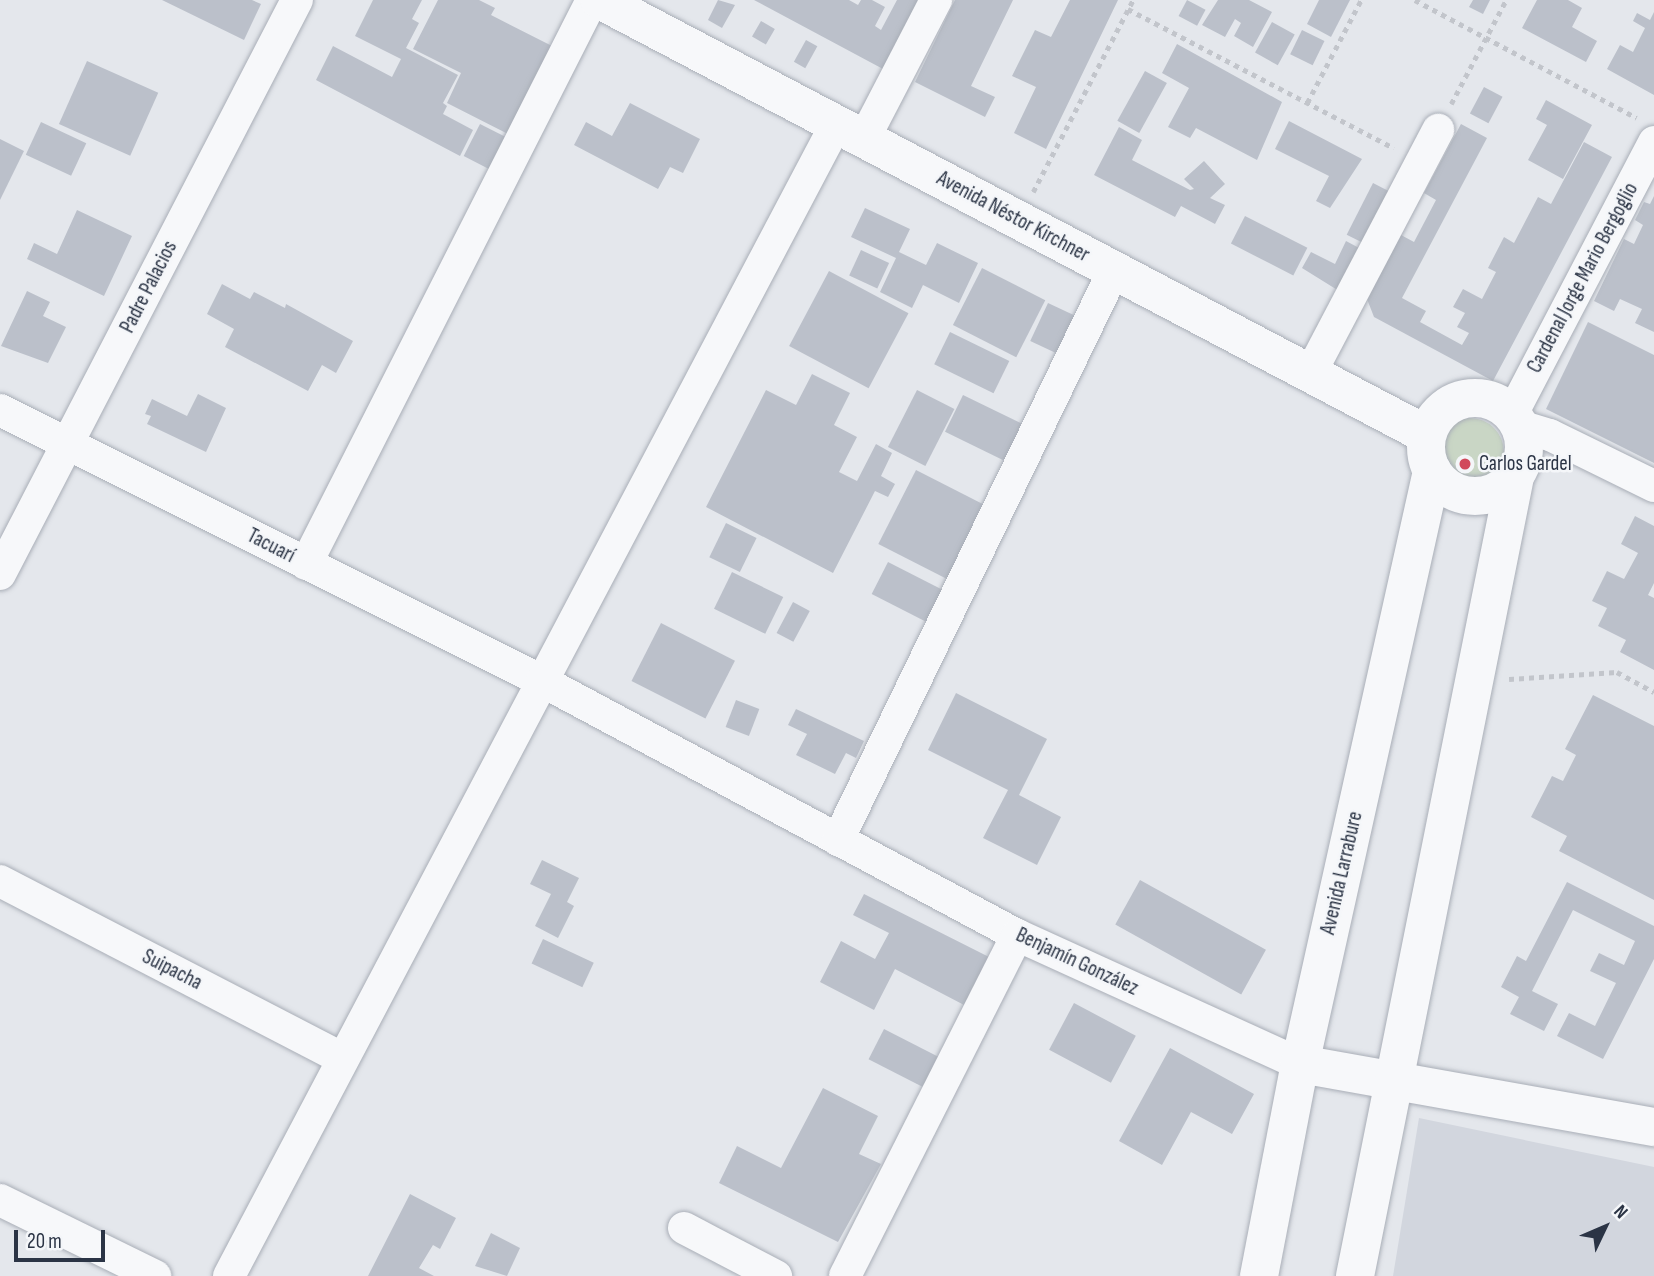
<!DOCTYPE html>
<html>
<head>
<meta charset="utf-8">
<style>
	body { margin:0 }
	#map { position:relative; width:1654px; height:1276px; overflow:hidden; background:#e4e7ec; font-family:"Sofia Sans Condensed",sans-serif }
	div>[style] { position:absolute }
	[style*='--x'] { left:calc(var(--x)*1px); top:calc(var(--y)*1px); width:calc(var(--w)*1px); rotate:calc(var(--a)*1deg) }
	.built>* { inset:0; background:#d2d6de }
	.green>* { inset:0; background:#c9d6c5 }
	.round { border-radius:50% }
	.building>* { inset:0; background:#bbc0ca; transform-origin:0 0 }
	.path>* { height:4.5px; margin-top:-2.25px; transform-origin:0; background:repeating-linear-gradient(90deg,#c2c5cb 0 5px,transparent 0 10px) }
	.roads { filter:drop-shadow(0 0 2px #a9aeb7) drop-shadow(0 0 2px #a9aeb7) }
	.minor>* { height:32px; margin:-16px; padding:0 16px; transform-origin:16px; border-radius:16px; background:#f7f8fa }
	.tertiary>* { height:38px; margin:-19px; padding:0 19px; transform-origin:19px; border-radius:19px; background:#f7f8fa }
	.tertiary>.ring { margin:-19px; padding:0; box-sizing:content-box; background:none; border:38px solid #f7f8fa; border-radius:50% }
	.dots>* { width:19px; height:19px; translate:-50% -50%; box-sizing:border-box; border:4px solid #f4f6f9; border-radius:50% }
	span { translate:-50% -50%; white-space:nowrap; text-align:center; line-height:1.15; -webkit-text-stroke:5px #f4f6f9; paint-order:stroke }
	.street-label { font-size:21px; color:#2b3445 }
	.poi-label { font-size:21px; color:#2b3445 }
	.left { translate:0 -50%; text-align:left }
	.north { position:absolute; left:1570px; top:1192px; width:70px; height:70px; -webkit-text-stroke:5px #f4f6f9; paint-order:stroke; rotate:46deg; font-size:19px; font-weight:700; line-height:28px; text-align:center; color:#2b3445 }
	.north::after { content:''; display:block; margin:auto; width:24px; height:32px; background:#2b3445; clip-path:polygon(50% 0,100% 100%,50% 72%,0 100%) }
	.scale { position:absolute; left:14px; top:1230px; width:91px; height:32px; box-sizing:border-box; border:4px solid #2b3445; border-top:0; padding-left:9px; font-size:21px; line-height:24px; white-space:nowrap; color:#2b3445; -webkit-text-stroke:5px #f4f6f9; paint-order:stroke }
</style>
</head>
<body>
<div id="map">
	<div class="built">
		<i style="clip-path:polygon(1419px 1118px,1654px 1167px,1654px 1276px,1393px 1276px)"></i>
	</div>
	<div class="green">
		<i class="round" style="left:1436px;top:418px;width:68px;height:68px"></i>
	</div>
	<div class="building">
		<i style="clip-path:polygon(162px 0,252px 0,261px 4px,244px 40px)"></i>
		<i style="clip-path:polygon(373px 0,422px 0,412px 19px,419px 23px,406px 48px,458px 75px,443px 103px,447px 106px,443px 114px,473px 130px,460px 156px,316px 80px,333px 46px,392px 77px,401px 59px,355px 36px)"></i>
		<i style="clip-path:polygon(438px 0,479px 0,495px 8px,491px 15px,552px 46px,508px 134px,447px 103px,461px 73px,413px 49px)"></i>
		<i style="clip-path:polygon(718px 0,735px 5px,722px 28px,708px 20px)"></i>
		<i style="clip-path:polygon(754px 0,849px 0,858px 5px,861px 0,872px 0,885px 7px,875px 26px,881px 30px,897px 0,923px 0,883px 69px)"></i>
		<i style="clip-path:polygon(955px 0,1013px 0,971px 86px,995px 97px,985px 117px,915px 82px)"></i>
		<i style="clip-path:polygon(1070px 0,1118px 0,1046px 149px,1014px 133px,1036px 87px,1012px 76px,1035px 30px,1051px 37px)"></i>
		<i style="left:1187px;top:0;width:21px;height:18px;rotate:28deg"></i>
		<i style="clip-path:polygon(1218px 0,1249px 0,1272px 12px,1253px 47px,1234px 36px,1241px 23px,1235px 19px,1225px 37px,1202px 25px)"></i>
		<i style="clip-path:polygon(1319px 0,1350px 0,1331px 37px,1307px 24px)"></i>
		<i style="clip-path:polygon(1473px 0,1490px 0,1483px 14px,1469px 7px)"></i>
		<i style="clip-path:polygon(1537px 0,1568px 0,1582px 8px,1572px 27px,1597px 41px,1586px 62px,1522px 28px)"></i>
		<i style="clip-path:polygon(1654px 12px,1654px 95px,1607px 69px,1620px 45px,1633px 52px,1645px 28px,1633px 21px,1637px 13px,1650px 20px)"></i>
		<i style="left:761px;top:21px;width:16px;height:18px;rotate:30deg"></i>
		<i style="left:1272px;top:22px;width:26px;height:35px;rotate:29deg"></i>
		<i style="left:1302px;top:30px;width:25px;height:27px;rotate:26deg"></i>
		<i style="left:806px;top:40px;width:13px;height:25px;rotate:29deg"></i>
		<i style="clip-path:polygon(1177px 44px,1282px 102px,1257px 160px,1196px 128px,1190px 138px,1168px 127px,1189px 88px,1162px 73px)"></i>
		<i style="left:87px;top:61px;width:78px;height:69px;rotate:24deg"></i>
		<i style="left:1145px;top:71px;width:25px;height:57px;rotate:29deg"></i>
		<i style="left:1484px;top:87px;width:21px;height:30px;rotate:28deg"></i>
		<i style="clip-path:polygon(1546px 100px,1592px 125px,1563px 179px,1528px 160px,1547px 125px,1536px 119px)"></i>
		<i style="clip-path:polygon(630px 103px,700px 139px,683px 173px,670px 167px,658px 189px,574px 145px,586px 122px,612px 136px)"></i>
		<i style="clip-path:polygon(1289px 121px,1362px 159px,1330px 208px,1316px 201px,1329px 176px,1275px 149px)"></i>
		<i style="left:41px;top:122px;width:50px;height:36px;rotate:25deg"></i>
		<i style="left:480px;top:124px;width:30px;height:36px;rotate:27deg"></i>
		<i style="clip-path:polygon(1461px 124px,1487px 138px,1402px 298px,1426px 311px,1420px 322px,1462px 345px,1469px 333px,1457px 327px,1465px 313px,1453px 307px,1463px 289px,1482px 299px,1496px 272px,1488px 268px,1504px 237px,1514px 243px,1538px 197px,1551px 204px,1584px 142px,1612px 157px,1493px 381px,1374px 317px,1367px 299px,1401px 235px,1414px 242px,1436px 200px,1424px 193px)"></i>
		<i style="clip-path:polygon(1119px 127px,1142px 140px,1132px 160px,1190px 190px,1194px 189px,1184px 179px,1204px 161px,1225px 184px,1210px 198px,1225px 205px,1215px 224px,1181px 206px,1175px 217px,1094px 175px)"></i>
		<i style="clip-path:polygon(0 139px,24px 151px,0 200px)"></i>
		<i style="left:1373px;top:183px;width:18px;height:58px;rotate:27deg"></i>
		<i style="clip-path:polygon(1654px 196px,1654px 332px,1635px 323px,1642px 309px,1620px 299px,1614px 311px,1594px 301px,1624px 239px,1634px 244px,1643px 225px,1635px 220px,1644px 202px,1650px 204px)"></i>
		<i style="clip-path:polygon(865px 208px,910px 229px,899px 252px,926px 265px,937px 243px,978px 263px,959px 303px,923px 285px,912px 308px,880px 292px,896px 258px,851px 237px)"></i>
		<i style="clip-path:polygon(77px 210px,132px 236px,104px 296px,27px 259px,34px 243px,57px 254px)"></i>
		<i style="left:1245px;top:216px;width:70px;height:31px;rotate:27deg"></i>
		<i style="clip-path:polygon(1346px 241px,1361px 249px,1339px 291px,1302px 268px,1311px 252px,1335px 264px)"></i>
		<i style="left:861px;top:250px;width:31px;height:28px;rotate:25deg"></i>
		<i style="left:982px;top:268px;width:71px;height:64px;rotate:27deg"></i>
		<i style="left:829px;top:271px;width:90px;height:85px;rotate:28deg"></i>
		<i style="clip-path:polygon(222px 284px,250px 299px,254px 292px,285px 308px,286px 304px,353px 341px,336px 373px,322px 365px,308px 391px,225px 347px,234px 329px,207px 314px)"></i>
		<i style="clip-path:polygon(27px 291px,50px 302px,43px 316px,66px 327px,48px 363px,1px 346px)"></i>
		<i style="left:1048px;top:303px;width:43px;height:42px;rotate:25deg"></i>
		<i style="clip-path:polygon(1588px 322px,1654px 355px,1654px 463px,1546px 409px)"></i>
		<i style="left:950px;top:332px;width:66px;height:36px;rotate:26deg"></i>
		<i style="clip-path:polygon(812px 374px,850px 393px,834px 425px,857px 437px,839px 472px,857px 481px,876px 444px,892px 453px,881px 476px,895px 484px,888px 497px,875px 491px,833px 573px,706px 507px,766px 390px,796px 405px)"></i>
		<i style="left:917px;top:390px;width:42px;height:64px;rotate:27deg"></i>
		<i style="clip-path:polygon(198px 394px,226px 408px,206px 452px,147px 424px,151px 416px,145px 414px,152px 399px,187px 416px)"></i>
		<i style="left:963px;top:395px;width:78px;height:41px;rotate:26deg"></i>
		<i style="left:916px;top:470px;width:82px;height:83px;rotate:27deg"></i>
		<i style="clip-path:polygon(1635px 516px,1654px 526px,1654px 583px,1648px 595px,1654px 598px,1654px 670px,1620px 652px,1626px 640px,1598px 626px,1607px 608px,1592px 601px,1607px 571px,1624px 579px,1638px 553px,1621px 544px)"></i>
		<i style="left:726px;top:523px;width:34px;height:38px;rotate:26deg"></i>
		<i style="left:888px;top:562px;width:66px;height:36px;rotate:27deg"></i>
		<i style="left:732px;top:572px;width:57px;height:41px;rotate:26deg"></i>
		<i style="left:793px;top:602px;width:19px;height:35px;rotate:28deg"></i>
		<i style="left:661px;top:623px;width:83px;height:65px;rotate:27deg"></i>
		<i style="clip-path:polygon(956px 693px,1047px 739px,1019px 795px,1061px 817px,1037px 865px,983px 838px,1008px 790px,928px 750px)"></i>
		<i style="clip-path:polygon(1593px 695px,1654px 726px,1654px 900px,1559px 851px,1567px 836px,1531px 817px,1552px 776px,1563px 781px,1576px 755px,1565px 749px)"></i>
		<i style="left:736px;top:700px;width:25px;height:29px;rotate:21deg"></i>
		<i style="clip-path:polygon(796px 709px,864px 741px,856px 758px,846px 753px,835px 774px,796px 755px,807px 734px,788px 725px)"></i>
		<i style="clip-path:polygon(542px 860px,579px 878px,567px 902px,574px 906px,558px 938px,535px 926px,551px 894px,530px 884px)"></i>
		<i style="left:1140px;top:880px;width:144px;height:51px;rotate:29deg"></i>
		<i style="clip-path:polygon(1567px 882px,1654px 926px,1654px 959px,1603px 1059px,1557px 1036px,1569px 1013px,1595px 1026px,1616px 983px,1590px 971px,1599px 953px,1624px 965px,1635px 941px,1573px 910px,1532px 991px,1558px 1004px,1544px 1031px,1510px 1014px,1519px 997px,1501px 987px,1517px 956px,1526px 961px)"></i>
		<i style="clip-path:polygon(864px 894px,991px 958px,966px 1006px,895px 969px,874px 1010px,820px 982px,841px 941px,875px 959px,889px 933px,853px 915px)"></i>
		<i style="left:543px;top:939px;width:56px;height:27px;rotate:25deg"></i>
		<i style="left:1074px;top:1003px;width:70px;height:53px;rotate:28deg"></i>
		<i style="left:884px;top:1029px;width:62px;height:34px;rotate:27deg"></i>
		<i style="clip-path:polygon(1170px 1048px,1254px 1094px,1232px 1134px,1191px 1112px,1162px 1165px,1119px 1141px)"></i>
		<i style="clip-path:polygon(823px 1088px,878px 1116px,859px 1154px,881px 1164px,838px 1242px,719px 1183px,737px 1146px,781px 1168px)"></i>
		<i style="clip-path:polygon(410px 1194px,456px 1218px,440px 1249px,433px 1245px,419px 1268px,434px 1276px,368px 1276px)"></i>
		<i style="clip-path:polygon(491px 1233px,520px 1248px,507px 1276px,475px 1266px)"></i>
	</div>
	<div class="path">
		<i style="--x:1415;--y:0;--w:251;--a:28"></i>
		<i style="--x:1128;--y:9;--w:300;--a:27.6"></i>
		<i style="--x:1307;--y:103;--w:116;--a:-62.3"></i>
		<i style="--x:1451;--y:104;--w:118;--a:-62.1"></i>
		<i style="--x:1033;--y:192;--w:216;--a:-62.5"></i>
		<i style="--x:1509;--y:679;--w:108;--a:-3.7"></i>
		<i style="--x:1617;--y:672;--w:42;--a:28.4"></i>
	</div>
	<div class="roads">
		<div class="minor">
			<i style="--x:864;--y:139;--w:157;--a:-62.6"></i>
			<i style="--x:1310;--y:374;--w:276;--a:-62.3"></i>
			<i style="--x:0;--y:410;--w:606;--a:26.57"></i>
			<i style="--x:542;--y:681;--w:539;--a:28.14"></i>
			<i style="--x:1017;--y:935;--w:311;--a:24.5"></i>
			<i style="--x:1512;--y:414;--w:307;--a:-62.4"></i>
			<i style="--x:1520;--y:426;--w:31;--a:17"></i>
			<i style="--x:1550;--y:435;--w:116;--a:26.1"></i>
			<i style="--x:306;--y:564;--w:632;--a:-63.11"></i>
			<i style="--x:0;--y:574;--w:646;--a:-62.64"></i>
			<i style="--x:838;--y:840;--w:633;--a:-64.16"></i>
			<i style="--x:0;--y:881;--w:386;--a:27.4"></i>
			<i style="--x:0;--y:1200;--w:173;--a:26.1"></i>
			<i style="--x:684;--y:1228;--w:104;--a:27.6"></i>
			<i style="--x:229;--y:1276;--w:1302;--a:-62.21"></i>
			<i style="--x:845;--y:1276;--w:382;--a:-63.2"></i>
		</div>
		<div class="tertiary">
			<i style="--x:600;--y:0;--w:934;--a:27.74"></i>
			<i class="ring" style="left:1426px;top:398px;width:60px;height:60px"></i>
			<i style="--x:1300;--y:1064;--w:360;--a:10.1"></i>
			<i style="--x:1259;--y:1276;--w:216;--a:-79.1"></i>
			<i style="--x:1300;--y:1064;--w:608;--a:-77.45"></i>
			<i style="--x:1355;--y:1276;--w:815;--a:-78.68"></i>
		</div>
	</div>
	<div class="dots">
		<i style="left:1465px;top:464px;background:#d1495b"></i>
	</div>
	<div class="street-label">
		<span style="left:1013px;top:217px;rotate:28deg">Avenida Néstor Kirchner</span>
		<span style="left:1583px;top:278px;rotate:-62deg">Cardenal Jorge Mario Bergoglio</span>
		<span style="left:149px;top:287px;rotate:-63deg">Padre Palacios</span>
		<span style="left:271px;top:546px;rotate:27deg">Tacuarí</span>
		<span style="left:1342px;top:873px;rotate:-77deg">Avenida Larrabure</span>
		<span style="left:1077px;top:962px;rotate:25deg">Benjamín González</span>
		<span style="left:172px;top:970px;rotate:27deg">Suipacha</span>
	</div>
	<div class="poi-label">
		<span class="left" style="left:1479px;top:464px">Carlos Gardel</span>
	</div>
	<div class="north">N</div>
	<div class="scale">20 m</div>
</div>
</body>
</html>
